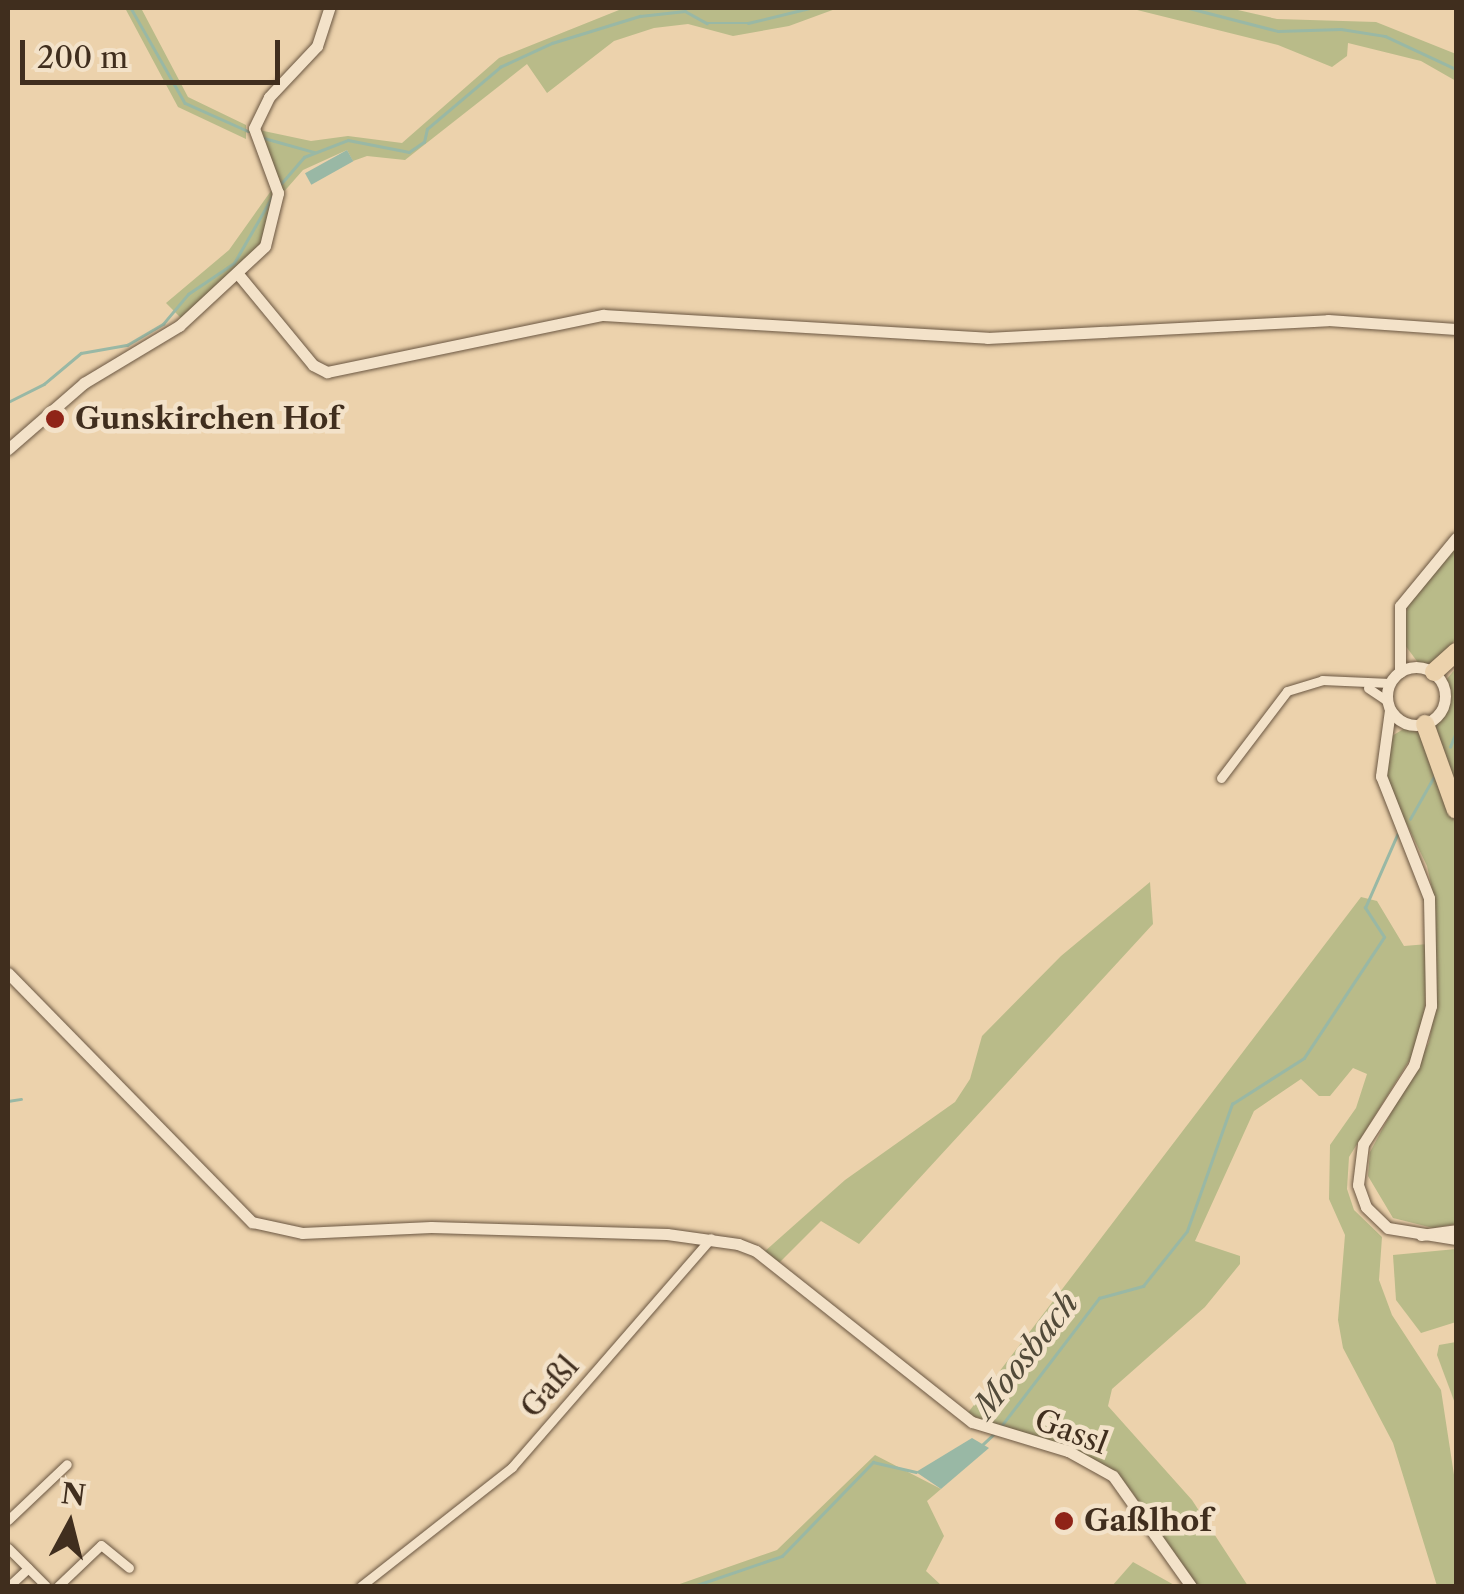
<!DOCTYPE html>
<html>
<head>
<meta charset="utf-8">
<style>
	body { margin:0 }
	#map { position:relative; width:1464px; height:1594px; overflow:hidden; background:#ecd2ac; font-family:"Libre Caslon Text",serif }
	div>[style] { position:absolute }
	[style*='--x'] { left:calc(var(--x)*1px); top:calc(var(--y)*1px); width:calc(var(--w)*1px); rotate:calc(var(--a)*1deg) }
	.green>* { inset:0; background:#b9bb89 }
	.water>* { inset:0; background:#99b8a5; transform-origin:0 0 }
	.stream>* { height:2.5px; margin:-1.25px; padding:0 1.25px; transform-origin:1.25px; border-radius:1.25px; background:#99b8a5 }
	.roads { filter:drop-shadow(0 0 2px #6b5742) drop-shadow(0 0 2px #6b5742) }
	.minor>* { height:9px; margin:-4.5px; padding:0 4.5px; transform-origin:4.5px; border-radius:4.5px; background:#f3e2c9 }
	.tertiary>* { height:11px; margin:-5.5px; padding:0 5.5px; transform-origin:5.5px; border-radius:5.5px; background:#f3e2c9 }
	.tertiary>.ring { margin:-5.5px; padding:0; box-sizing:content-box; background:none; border:11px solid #f3e2c9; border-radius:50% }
	.motorway>* { height:18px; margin:-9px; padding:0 9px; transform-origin:9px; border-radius:9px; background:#ecd2ac }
	.dots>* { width:28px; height:28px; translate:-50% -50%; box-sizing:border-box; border:5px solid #f3e2c9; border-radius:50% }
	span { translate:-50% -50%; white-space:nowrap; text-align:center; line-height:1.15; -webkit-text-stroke:9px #f3e2c9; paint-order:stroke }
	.poi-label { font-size:30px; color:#402e1e; font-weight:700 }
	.left { translate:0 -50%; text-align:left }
	.street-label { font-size:30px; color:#402e1e }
	.water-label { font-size:32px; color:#524a39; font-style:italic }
	.frame { position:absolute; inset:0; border:10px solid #402e1e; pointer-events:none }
	.north { position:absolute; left:20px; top:1474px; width:100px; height:100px; -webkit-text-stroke:8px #f3e2c9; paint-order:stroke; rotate:7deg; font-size:28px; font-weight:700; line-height:40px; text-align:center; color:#402e1e }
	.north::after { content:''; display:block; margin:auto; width:35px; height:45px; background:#402e1e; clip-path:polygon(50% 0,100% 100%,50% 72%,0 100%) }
	.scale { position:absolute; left:20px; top:40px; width:260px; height:45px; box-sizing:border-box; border:5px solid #402e1e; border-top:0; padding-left:12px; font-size:30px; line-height:35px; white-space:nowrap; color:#402e1e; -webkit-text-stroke:8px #f3e2c9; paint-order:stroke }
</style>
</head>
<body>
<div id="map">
	<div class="green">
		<i style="clip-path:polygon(125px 8px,141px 8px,188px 97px,246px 125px,246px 139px,178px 107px)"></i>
		<i style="clip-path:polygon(624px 8px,838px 8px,789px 26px,733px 36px,688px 24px,654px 28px,614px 41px,547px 93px,527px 64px,405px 160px,367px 156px,353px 161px,347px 150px,303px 170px,281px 195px,259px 130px,311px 141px,348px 136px,402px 143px,499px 58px)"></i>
		<i style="clip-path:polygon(1129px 8px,1229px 8px,1277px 19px,1376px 22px,1456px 54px,1456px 81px,1421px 61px,1348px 43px,1347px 56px,1332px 67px,1278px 45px)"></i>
		<i style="clip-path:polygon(273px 188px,267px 233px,255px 252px,181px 318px,166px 303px,229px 250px)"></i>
		<i style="clip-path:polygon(1456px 546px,1456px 638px,1436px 667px,1419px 664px,1402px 641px,1409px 596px)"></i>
		<i style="clip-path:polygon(1456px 668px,1456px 785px,1433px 726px,1449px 705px,1446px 680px)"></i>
		<i style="clip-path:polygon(1405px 728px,1428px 736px,1451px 798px,1456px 838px,1456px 1224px,1433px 1228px,1393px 1218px,1368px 1176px,1370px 1152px,1429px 1042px,1437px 997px,1435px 902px,1427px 866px,1387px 783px,1385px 754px,1392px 736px)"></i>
		<i style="clip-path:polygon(1150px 882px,1153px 924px,859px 1244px,821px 1221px,779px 1263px,764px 1252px,845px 1180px,955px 1102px,970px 1079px,982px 1036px,1061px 956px)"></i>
		<i style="clip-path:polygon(1361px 897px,1377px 901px,1404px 946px,1428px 944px,1424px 1022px,1412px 1056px,1349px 1157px,1347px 1189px,1354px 1210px,1382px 1237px,1379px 1280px,1392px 1315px,1441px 1390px,1456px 1488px,1456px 1586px,1437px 1586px,1393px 1443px,1343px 1348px,1338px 1320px,1345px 1235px,1329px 1199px,1330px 1145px,1356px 1108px,1367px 1074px,1353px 1068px,1330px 1096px,1319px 1096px,1301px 1079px,1254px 1111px,1195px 1241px,1240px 1256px,1240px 1264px,1205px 1307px,1112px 1389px,1108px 1406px,1192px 1500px,1248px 1586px,1196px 1586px,1132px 1492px,1101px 1463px,967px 1414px)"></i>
		<i style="clip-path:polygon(1456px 1249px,1456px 1322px,1421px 1333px,1396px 1300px,1393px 1255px)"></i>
		<i style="clip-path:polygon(1456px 1342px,1456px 1406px,1437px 1355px,1439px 1345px)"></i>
		<i style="clip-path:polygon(875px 1455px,941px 1489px,927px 1501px,944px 1536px,926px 1571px,942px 1586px,674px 1586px,777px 1550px)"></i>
		<i style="clip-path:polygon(1133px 1562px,1176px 1586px,1112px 1586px)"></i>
	</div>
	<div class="water">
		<i style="left:347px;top:150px;width:13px;height:48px;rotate:61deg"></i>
		<i style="clip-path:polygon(972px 1438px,989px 1448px,941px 1489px,916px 1472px)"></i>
	</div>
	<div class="stream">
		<i style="--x:131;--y:8;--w:109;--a:60.4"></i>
		<i style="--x:185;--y:103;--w:69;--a:24"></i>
		<i style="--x:1189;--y:8;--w:92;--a:14.5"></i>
		<i style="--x:1278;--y:31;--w:63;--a:-1.8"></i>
		<i style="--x:1341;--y:29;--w:45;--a:9"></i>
		<i style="--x:1385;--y:36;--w:78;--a:24.9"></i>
		<i style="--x:264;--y:138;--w:52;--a:15.6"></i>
		<i style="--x:279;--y:186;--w:38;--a:-49"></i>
		<i style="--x:304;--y:157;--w:47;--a:-21.1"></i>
		<i style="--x:348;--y:140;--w:62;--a:11.1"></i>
		<i style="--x:409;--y:152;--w:18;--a:-34"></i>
		<i style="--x:424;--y:142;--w:13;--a:-77"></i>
		<i style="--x:427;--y:129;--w:96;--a:-40.3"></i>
		<i style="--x:500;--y:67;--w:57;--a:-24.8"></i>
		<i style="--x:552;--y:43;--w:92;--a:-17.1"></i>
		<i style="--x:640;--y:16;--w:45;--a:-6.3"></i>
		<i style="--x:685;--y:11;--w:25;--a:29"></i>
		<i style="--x:707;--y:23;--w:41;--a:0"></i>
		<i style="--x:748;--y:23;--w:64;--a:-13.6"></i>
		<i style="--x:8;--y:402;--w:40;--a:-26.6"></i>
		<i style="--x:44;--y:384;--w:48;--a:-40"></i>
		<i style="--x:81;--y:353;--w:47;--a:-9.9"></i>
		<i style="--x:127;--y:345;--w:42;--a:-30.3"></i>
		<i style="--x:163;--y:324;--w:39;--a:-50"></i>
		<i style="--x:188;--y:294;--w:55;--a:-34"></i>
		<i style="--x:234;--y:263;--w:76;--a:-60.1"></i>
		<i style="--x:1450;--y:747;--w:16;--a:-68"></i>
		<i style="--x:1410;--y:819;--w:53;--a:-60.5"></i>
		<i style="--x:8;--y:1101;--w:13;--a:-9"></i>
		<i style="--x:1002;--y:1425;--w:160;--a:-52.6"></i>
		<i style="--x:1099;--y:1298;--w:46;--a:-15.3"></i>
		<i style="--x:1143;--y:1286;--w:70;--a:-51.3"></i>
		<i style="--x:1187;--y:1231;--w:135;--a:-70.5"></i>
		<i style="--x:1232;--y:1104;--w:85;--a:-32.6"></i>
		<i style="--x:1304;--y:1058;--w:145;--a:-56.5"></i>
		<i style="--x:1384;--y:937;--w:35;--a:-123"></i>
		<i style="--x:1365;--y:908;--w:80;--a:-66.3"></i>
		<i style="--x:981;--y:1446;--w:16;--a:-43"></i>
		<i style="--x:694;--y:1586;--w:93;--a:-18.8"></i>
		<i style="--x:782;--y:1556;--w:131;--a:-45.9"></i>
		<i style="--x:873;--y:1462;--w:44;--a:13.1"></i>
	</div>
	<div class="roads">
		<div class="minor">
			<i style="--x:1368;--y:688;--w:23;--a:34"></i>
			<i style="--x:1221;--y:778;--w:109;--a:-52.8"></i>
			<i style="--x:1287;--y:691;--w:37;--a:-17"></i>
			<i style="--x:1322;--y:680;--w:68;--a:2.5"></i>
			<i style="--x:8;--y:1520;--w:81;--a:-43.5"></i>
			<i style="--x:8;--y:1548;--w:28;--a:45"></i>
			<i style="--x:9;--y:1586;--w:26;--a:-43"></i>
			<i style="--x:28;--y:1568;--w:25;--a:45"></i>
			<i style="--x:58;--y:1586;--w:59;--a:-43.6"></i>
			<i style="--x:101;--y:1545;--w:36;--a:39"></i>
			<i style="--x:361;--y:1586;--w:192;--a:-38.2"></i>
			<i style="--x:512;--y:1467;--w:303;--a:-49"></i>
		</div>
		<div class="tertiary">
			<i style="--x:238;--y:274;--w:118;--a:50.5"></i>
			<i style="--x:313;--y:365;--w:16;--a:27"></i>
			<i style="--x:327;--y:372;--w:282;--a:-11.7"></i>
			<i style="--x:603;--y:315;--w:385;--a:3.4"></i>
			<i style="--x:987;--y:338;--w:341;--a:-3"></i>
			<i style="--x:1328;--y:320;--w:128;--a:4"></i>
			<i style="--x:8;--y:449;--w:101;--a:-41"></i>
			<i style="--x:84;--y:383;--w:111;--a:-31"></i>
			<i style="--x:179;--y:326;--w:117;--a:-42.9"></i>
			<i style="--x:265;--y:246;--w:55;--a:-76.2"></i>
			<i style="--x:278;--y:193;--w:69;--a:-110.3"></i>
			<i style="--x:254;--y:128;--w:34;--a:-64"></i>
			<i style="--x:269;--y:97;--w:70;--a:-46.7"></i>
			<i style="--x:317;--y:46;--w:40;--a:-72"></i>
			<i class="ring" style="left:1387px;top:667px;width:47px;height:47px"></i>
			<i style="--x:1400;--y:672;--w:66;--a:-90"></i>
			<i style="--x:1400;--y:606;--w:88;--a:-50.5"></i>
			<i style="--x:1390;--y:710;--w:67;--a:97.8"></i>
			<i style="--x:1381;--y:776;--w:131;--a:68.5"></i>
			<i style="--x:1429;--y:898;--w:108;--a:88.9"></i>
			<i style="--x:1431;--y:1006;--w:61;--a:106.1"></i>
			<i style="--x:1414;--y:1065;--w:94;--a:122.8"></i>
			<i style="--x:1363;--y:1144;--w:41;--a:97"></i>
			<i style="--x:1358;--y:1185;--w:23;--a:70"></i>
			<i style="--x:1366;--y:1207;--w:30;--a:44"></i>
			<i style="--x:1388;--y:1228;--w:69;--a:9.2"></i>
			<i style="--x:8;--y:973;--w:349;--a:45.6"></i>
			<i style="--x:252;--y:1222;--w:51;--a:12.4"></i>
			<i style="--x:302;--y:1233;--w:129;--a:-2.7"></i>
			<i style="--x:431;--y:1227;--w:236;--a:1.7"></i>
			<i style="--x:667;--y:1234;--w:72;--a:8"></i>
			<i style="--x:738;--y:1244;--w:19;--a:21"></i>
			<i style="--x:756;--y:1251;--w:275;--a:38.4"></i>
			<i style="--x:972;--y:1422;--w:100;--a:16.8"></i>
			<i style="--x:1068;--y:1451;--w:51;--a:29.1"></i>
			<i style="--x:1113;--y:1476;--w:135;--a:54.7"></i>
			<i style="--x:1421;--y:1235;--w:35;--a:-8"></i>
		</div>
		<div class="motorway">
			<i style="--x:1434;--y:672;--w:30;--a:-42"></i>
			<i style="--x:1425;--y:724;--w:91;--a:70.2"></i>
		</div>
	</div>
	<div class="dots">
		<i style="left:55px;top:419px;background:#8f2418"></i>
		<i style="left:1064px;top:1521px;background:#8f2418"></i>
	</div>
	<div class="poi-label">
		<span class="left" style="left:75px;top:419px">Gunskirchen Hof</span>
		<span class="left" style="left:1084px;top:1521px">Gaßlhof</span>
	</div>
	<div class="street-label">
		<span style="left:550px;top:1387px;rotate:-49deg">Gaßl</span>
		<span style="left:1071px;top:1432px;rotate:21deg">Gassl</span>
	</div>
	<div class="water-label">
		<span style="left:1026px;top:1355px;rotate:-52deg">Moosbach</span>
	</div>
	<div class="frame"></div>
	<div class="north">N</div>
	<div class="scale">200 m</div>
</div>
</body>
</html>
